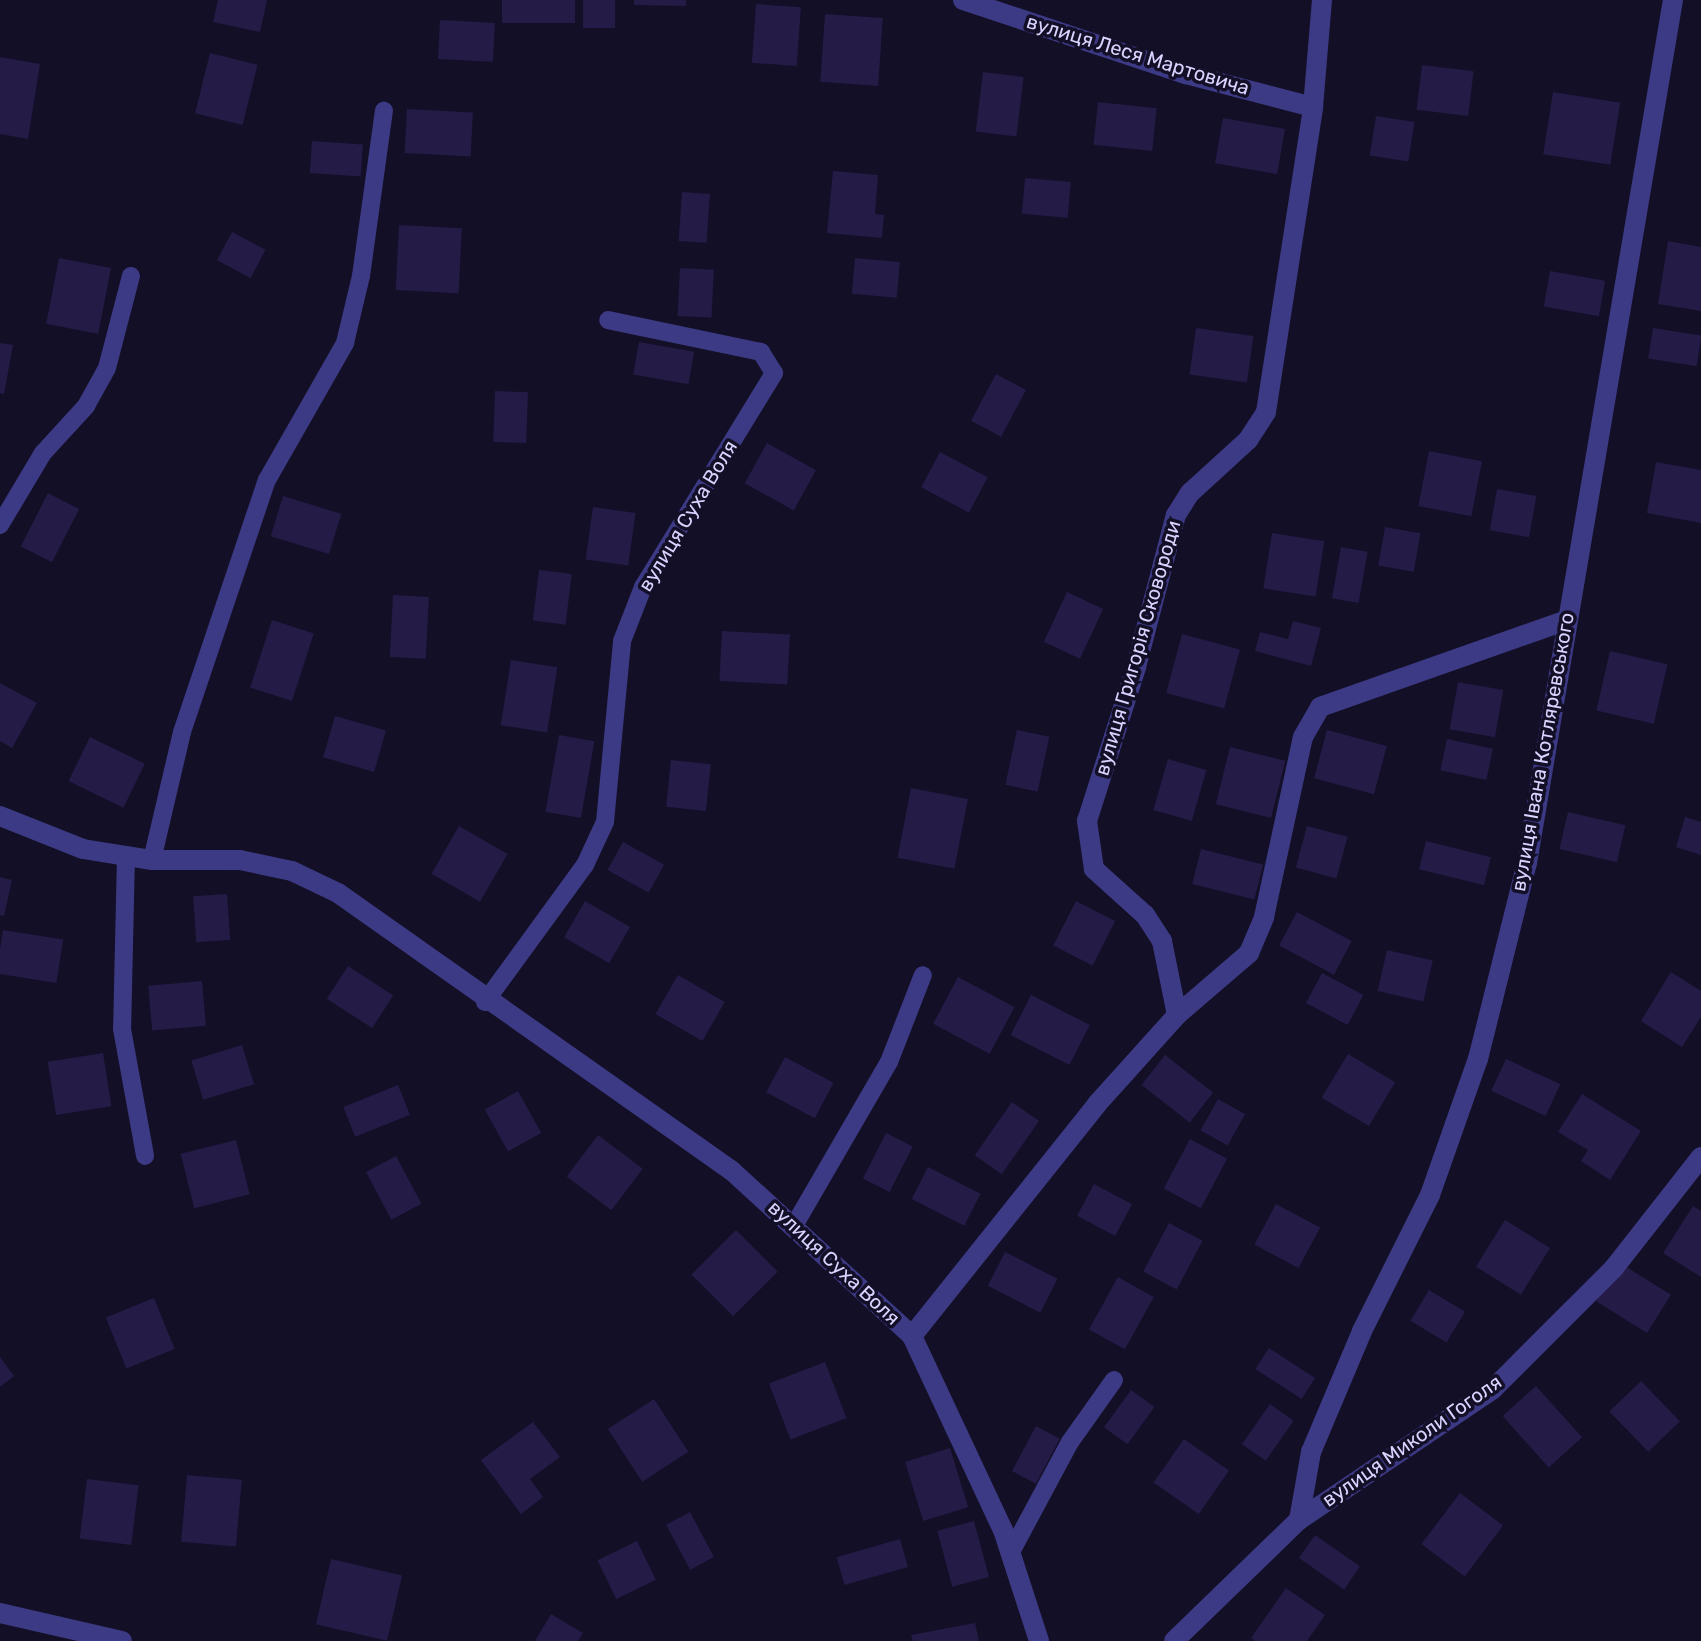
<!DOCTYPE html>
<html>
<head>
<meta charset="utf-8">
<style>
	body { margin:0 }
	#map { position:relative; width:1701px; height:1641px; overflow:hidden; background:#130f26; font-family:Rubik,sans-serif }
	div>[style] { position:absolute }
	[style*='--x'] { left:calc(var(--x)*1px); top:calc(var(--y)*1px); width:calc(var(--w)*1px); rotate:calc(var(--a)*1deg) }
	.building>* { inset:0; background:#241b47; transform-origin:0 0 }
	.service>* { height:18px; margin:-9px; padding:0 9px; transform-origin:9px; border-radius:9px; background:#3d3a85 }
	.minor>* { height:20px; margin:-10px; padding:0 10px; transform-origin:10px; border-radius:10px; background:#3d3a85 }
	span { translate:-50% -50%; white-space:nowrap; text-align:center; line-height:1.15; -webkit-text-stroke:7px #130f26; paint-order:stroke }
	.street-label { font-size:20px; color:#d9d4ff }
</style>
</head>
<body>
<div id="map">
	<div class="building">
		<i style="clip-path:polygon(218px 0,267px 0,260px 32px,213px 22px)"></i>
		<i style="left:502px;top:0;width:73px;height:23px"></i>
		<i style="left:583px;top:0;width:32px;height:28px"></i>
		<i style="clip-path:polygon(634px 0,686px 0,686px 6px,634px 5px)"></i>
		<i style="left:756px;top:4px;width:45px;height:59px;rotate:4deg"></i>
		<i style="left:825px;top:14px;width:58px;height:68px;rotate:4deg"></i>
		<i style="left:440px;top:20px;width:55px;height:39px;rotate:3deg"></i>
		<i style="left:210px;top:53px;width:49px;height:62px;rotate:14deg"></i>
		<i style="clip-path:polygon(0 57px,40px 64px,28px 139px,0 134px)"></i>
		<i style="left:1422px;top:65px;width:52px;height:45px;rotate:7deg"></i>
		<i style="left:983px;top:72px;width:41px;height:60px;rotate:7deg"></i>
		<i style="left:1553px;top:92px;width:68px;height:63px;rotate:9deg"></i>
		<i style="left:1098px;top:102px;width:59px;height:43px;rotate:6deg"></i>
		<i style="left:407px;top:109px;width:66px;height:44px;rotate:3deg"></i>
		<i style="left:1376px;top:116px;width:39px;height:40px;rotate:9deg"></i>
		<i style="left:1223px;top:118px;width:63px;height:46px;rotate:10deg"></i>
		<i style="left:312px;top:141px;width:51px;height:32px;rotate:4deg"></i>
		<i style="clip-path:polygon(833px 171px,878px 175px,875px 214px,884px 215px,882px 238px,827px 233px)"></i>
		<i style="left:1025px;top:178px;width:46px;height:36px;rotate:5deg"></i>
		<i style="left:682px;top:192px;width:28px;height:49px;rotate:4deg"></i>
		<i style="left:399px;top:225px;width:63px;height:65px;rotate:3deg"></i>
		<i style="left:232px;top:232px;width:38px;height:32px;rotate:28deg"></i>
		<i style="clip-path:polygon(1668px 241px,1701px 247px,1701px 311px,1658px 304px)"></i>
		<i style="left:59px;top:258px;width:53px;height:67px;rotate:11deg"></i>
		<i style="left:855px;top:258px;width:45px;height:36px;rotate:5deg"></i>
		<i style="left:680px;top:268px;width:34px;height:48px;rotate:3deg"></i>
		<i style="left:1550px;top:271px;width:56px;height:36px;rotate:10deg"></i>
		<i style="left:1196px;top:328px;width:58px;height:47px;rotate:8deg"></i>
		<i style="left:1653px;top:328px;width:49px;height:31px;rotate:9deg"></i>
		<i style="left:639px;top:342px;width:56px;height:33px;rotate:10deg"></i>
		<i style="clip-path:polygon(0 343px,13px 345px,4px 394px,0 393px)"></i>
		<i style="left:996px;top:374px;width:34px;height:53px;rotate:28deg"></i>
		<i style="left:495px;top:391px;width:33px;height:51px;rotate:2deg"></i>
		<i style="left:767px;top:443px;width:56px;height:46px;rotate:29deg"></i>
		<i style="left:1429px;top:451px;width:54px;height:56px;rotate:11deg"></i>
		<i style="left:940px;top:452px;width:54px;height:40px;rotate:28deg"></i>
		<i style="clip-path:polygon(1656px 462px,1701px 470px,1701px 523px,1647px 513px)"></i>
		<i style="left:1497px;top:489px;width:40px;height:42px;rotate:10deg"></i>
		<i style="left:48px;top:493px;width:35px;height:60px;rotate:27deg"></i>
		<i style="left:283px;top:496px;width:61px;height:42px;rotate:17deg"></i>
		<i style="left:593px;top:507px;width:43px;height:53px;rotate:8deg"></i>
		<i style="left:1385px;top:527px;width:36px;height:39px;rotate:10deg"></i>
		<i style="left:1272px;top:533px;width:53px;height:56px;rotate:9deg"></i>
		<i style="left:1341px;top:547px;width:27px;height:52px;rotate:10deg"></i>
		<i style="left:539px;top:570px;width:33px;height:51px;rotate:7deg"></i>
		<i style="left:1067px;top:592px;width:40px;height:55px;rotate:25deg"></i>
		<i style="left:393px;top:595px;width:36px;height:62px;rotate:3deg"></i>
		<i style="left:272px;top:620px;width:44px;height:71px;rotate:18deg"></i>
		<i style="clip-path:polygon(1293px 621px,1321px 628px,1311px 666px,1255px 651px,1260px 632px,1288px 639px)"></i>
		<i style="left:722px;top:631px;width:68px;height:50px;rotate:3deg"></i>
		<i style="left:1182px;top:634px;width:60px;height:61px;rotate:15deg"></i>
		<i style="left:1610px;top:651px;width:59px;height:61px;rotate:13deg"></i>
		<i style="left:511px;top:660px;width:47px;height:66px;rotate:9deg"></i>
		<i style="left:1458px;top:682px;width:46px;height:48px;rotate:10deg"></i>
		<i style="clip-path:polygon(0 683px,37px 703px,12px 748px,0 741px)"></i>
		<i style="left:335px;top:716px;width:53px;height:43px;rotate:16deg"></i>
		<i style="left:1017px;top:730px;width:33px;height:56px;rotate:12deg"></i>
		<i style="left:1327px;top:730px;width:62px;height:50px;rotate:15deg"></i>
		<i style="left:559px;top:735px;width:36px;height:78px;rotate:10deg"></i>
		<i style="left:90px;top:737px;width:61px;height:49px;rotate:26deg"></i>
		<i style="left:1447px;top:739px;width:47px;height:32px;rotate:12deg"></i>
		<i style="left:1230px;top:747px;width:57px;height:59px;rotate:14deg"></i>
		<i style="left:1168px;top:759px;width:40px;height:53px;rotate:16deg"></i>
		<i style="left:671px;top:760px;width:40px;height:47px;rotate:6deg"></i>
		<i style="left:911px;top:788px;width:58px;height:71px;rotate:11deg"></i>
		<i style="left:1568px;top:812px;width:59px;height:38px;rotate:13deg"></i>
		<i style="clip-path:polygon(1685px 817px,1701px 822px,1701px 855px,1676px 847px)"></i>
		<i style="left:459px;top:826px;width:56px;height:55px;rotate:30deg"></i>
		<i style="left:1307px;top:826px;width:42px;height:43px;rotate:15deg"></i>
		<i style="left:1426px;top:841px;width:67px;height:29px;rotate:14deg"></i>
		<i style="left:623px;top:842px;width:47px;height:32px;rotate:29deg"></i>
		<i style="left:1201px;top:849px;width:64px;height:36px;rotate:14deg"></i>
		<i style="clip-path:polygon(0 877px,12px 880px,4px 916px,0 915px)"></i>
		<i style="left:227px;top:894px;width:46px;height:34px;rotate:86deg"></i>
		<i style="left:585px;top:901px;width:52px;height:42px;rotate:30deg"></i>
		<i style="left:1076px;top:901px;width:44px;height:50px;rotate:27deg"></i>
		<i style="left:1297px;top:912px;width:62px;height:38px;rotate:28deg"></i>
		<i style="left:3px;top:930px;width:61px;height:44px;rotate:9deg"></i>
		<i style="left:1387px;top:950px;width:47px;height:42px;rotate:13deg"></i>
		<i style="left:348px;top:966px;width:54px;height:39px;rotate:33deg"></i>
		<i style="clip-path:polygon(1671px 972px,1701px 991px,1701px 1017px,1682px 1047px,1641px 1021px)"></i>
		<i style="left:1322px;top:973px;width:47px;height:34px;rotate:28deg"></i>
		<i style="left:678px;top:975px;width:54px;height:45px;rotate:30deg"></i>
		<i style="left:958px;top:977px;width:64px;height:53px;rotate:28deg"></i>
		<i style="left:202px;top:981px;width:45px;height:54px;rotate:85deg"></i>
		<i style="left:1031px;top:995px;width:66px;height:45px;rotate:27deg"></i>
		<i style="left:242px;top:1045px;width:41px;height:53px;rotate:73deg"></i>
		<i style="left:103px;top:1053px;width:54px;height:56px;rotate:81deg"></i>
		<i style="left:1348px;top:1054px;width:55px;height:51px;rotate:31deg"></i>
		<i style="left:1165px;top:1055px;width:61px;height:38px;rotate:38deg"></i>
		<i style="left:785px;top:1057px;width:55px;height:40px;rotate:28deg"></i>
		<i style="left:1506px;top:1059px;width:60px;height:35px;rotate:25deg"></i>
		<i style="left:398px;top:1085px;width:32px;height:59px;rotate:68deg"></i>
		<i style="left:518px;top:1091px;width:48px;height:38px;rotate:61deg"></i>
		<i style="clip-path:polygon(1582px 1094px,1641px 1131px,1610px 1180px,1581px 1161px,1588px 1150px,1558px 1132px)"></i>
		<i style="left:1218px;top:1099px;width:31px;height:36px;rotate:29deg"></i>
		<i style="left:1012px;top:1102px;width:33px;height:65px;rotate:35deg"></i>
		<i style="left:886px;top:1133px;width:30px;height:51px;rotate:27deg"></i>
		<i style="left:598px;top:1135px;width:56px;height:52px;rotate:37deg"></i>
		<i style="left:1190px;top:1139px;width:42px;height:56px;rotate:28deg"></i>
		<i style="left:236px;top:1140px;width:56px;height:57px;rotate:76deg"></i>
		<i style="left:396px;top:1156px;width:54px;height:34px;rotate:62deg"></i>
		<i style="left:928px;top:1167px;width:59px;height:36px;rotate:27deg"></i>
		<i style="left:1094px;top:1184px;width:43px;height:36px;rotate:28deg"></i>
		<i style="left:1276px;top:1204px;width:50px;height:46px;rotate:28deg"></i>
		<i style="clip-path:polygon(1693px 1206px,1701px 1211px,1701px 1277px,1663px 1253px)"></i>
		<i style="left:1505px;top:1220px;width:53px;height:55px;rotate:32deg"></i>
		<i style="left:1169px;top:1223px;width:38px;height:55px;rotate:28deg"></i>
		<i style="left:736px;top:1230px;width:59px;height:63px;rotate:45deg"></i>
		<i style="left:1005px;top:1252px;width:59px;height:38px;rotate:27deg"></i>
		<i style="left:1620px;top:1263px;width:60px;height:45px;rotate:32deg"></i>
		<i style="left:1118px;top:1277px;width:41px;height:60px;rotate:29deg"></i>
		<i style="left:1429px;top:1290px;width:42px;height:36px;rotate:31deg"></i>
		<i style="left:154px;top:1298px;width:55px;height:52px;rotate:68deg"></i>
		<i style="left:1269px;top:1348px;width:55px;height:25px;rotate:33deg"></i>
		<i style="clip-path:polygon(0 1357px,14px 1376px,0 1387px)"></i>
		<i style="left:825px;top:1362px;width:60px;height:60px;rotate:69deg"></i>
		<i style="left:1641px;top:1381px;width:56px;height:44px;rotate:46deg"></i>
		<i style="left:1536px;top:1386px;width:69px;height:45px;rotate:48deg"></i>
		<i style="left:1131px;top:1390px;width:29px;height:46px;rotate:36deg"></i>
		<i style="left:654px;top:1399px;width:63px;height:55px;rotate:57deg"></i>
		<i style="left:1270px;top:1404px;width:29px;height:49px;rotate:35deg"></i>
		<i style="clip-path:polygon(533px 1422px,560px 1457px,530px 1479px,543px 1497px,521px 1514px,481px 1460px)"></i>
		<i style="left:1036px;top:1426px;width:27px;height:51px;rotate:28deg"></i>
		<i style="left:1184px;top:1439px;width:55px;height:53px;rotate:35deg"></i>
		<i style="left:950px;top:1448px;width:62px;height:47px;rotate:73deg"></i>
		<i style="left:187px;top:1475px;width:55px;height:67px;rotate:5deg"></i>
		<i style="left:87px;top:1479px;width:52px;height:60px;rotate:7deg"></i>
		<i style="left:1460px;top:1493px;width:54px;height:64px;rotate:37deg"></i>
		<i style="left:690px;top:1512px;width:51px;height:27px;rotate:62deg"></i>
		<i style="left:974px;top:1521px;width:58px;height:38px;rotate:75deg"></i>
		<i style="left:1315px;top:1535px;width:55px;height:28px;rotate:35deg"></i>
		<i style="left:900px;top:1539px;width:29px;height:66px;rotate:74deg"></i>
		<i style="left:637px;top:1541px;width:43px;height:44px;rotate:64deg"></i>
		<i style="left:331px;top:1559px;width:73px;height:67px;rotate:13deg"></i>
		<i style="clip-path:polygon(1286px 1588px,1325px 1615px,1307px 1641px,1255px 1641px,1251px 1638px)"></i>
		<i style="clip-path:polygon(551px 1614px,583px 1633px,578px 1641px,535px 1641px)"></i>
		<i style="clip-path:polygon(975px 1623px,979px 1641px,913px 1641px,911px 1635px)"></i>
	</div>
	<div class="service">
		<i style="--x:0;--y:525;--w:84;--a:-59.2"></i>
		<i style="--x:43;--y:453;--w:64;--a:-47.5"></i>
		<i style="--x:86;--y:406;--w:43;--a:-61.1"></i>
		<i style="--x:107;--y:368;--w:95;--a:-75.4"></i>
		<i style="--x:126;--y:856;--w:173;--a:91.3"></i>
		<i style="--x:122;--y:1029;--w:129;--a:79.7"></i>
		<i style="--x:152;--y:860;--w:131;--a:-76.8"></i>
		<i style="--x:182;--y:732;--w:266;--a:-71.4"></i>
		<i style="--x:267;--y:480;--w:158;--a:-60.3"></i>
		<i style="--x:345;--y:343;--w:69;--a:-76.6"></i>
		<i style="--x:361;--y:276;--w:167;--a:-82.1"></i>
		<i style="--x:485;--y:1002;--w:170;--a:-53.9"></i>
		<i style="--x:585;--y:865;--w:47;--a:-65.1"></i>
		<i style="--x:605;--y:822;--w:182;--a:-84.6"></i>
		<i style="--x:622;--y:641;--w:58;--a:-68.7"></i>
		<i style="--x:643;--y:587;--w:251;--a:-58.5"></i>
		<i style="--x:774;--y:373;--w:25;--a:-122"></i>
		<i style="--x:761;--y:352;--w:156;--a:-168.2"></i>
		<i style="--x:795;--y:1224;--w:187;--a:-59.9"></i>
		<i style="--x:889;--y:1062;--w:93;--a:-68.7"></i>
		<i style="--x:1011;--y:1552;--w:125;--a:-61.8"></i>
		<i style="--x:1070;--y:1442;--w:76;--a:-54.6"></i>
	</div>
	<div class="minor">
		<i style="--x:963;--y:0;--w:235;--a:18.4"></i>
		<i style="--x:1186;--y:74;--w:131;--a:14.6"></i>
		<i style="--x:0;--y:816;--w:89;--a:21.7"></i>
		<i style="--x:83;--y:849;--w:70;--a:9.1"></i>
		<i style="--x:152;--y:860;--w:88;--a:0"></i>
		<i style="--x:240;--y:860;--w:53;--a:11.9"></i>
		<i style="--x:292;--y:871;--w:51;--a:25.6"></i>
		<i style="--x:338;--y:893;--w:481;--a:35.2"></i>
		<i style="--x:731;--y:1170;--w:246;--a:42.5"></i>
		<i style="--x:912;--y:1336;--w:214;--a:64.9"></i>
		<i style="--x:1003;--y:1530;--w:117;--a:72"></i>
		<i style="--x:1177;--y:1015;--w:95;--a:-40.7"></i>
		<i style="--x:1249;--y:953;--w:39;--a:-67"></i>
		<i style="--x:1264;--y:917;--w:184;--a:-77.8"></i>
		<i style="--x:1303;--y:737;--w:34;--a:-60"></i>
		<i style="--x:1320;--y:707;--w:259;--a:-19.4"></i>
		<i style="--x:912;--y:1336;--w:297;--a:-51.4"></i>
		<i style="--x:1097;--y:1104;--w:120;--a:-48"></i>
		<i style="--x:1177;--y:1015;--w:76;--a:-101.5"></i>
		<i style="--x:1162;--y:941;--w:31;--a:-123"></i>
		<i style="--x:1145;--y:915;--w:69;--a:-138"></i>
		<i style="--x:1094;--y:869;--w:49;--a:-98.3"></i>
		<i style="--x:1087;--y:821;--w:162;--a:-72.3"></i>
		<i style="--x:1136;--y:667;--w:157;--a:-75.3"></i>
		<i style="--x:1176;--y:515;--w:26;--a:-58"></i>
		<i style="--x:1190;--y:493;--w:79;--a:-42.4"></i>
		<i style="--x:1248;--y:440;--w:33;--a:-57"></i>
		<i style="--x:1266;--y:412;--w:309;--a:-81.2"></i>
		<i style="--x:1313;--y:107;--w:107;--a:-85.2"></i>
		<i style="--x:1299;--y:1520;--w:69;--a:-80"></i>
		<i style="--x:1311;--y:1452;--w:131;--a:-67.1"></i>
		<i style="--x:1362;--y:1331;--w:152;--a:-63.4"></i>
		<i style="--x:1430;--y:1195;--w:144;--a:-70.6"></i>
		<i style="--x:1478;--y:1059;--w:202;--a:-76"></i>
		<i style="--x:1527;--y:863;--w:875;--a:-80.4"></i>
		<i style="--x:0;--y:1613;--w:125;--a:12.9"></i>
		<i style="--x:1174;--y:1641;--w:174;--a:-44.1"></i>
		<i style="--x:1299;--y:1520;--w:234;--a:-34"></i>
		<i style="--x:1493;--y:1389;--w:171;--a:-45"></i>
		<i style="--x:1614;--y:1268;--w:141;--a:-51.9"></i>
	</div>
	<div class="street-label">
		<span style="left:1138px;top:55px;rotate:17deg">вулиця Леся Мартовича</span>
		<span style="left:688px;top:516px;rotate:-59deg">вулиця Суха Воля</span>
		<span style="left:1138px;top:648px;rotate:-74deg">вулиця Григорія Сковороди</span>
		<span style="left:1543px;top:752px;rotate:-80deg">вулиця Івана Котляревського</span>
		<span style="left:834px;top:1263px;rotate:43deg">вулиця Суха Воля</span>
		<span style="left:1412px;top:1441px;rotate:-35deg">вулиця Миколи Гоголя</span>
	</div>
</div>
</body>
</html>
